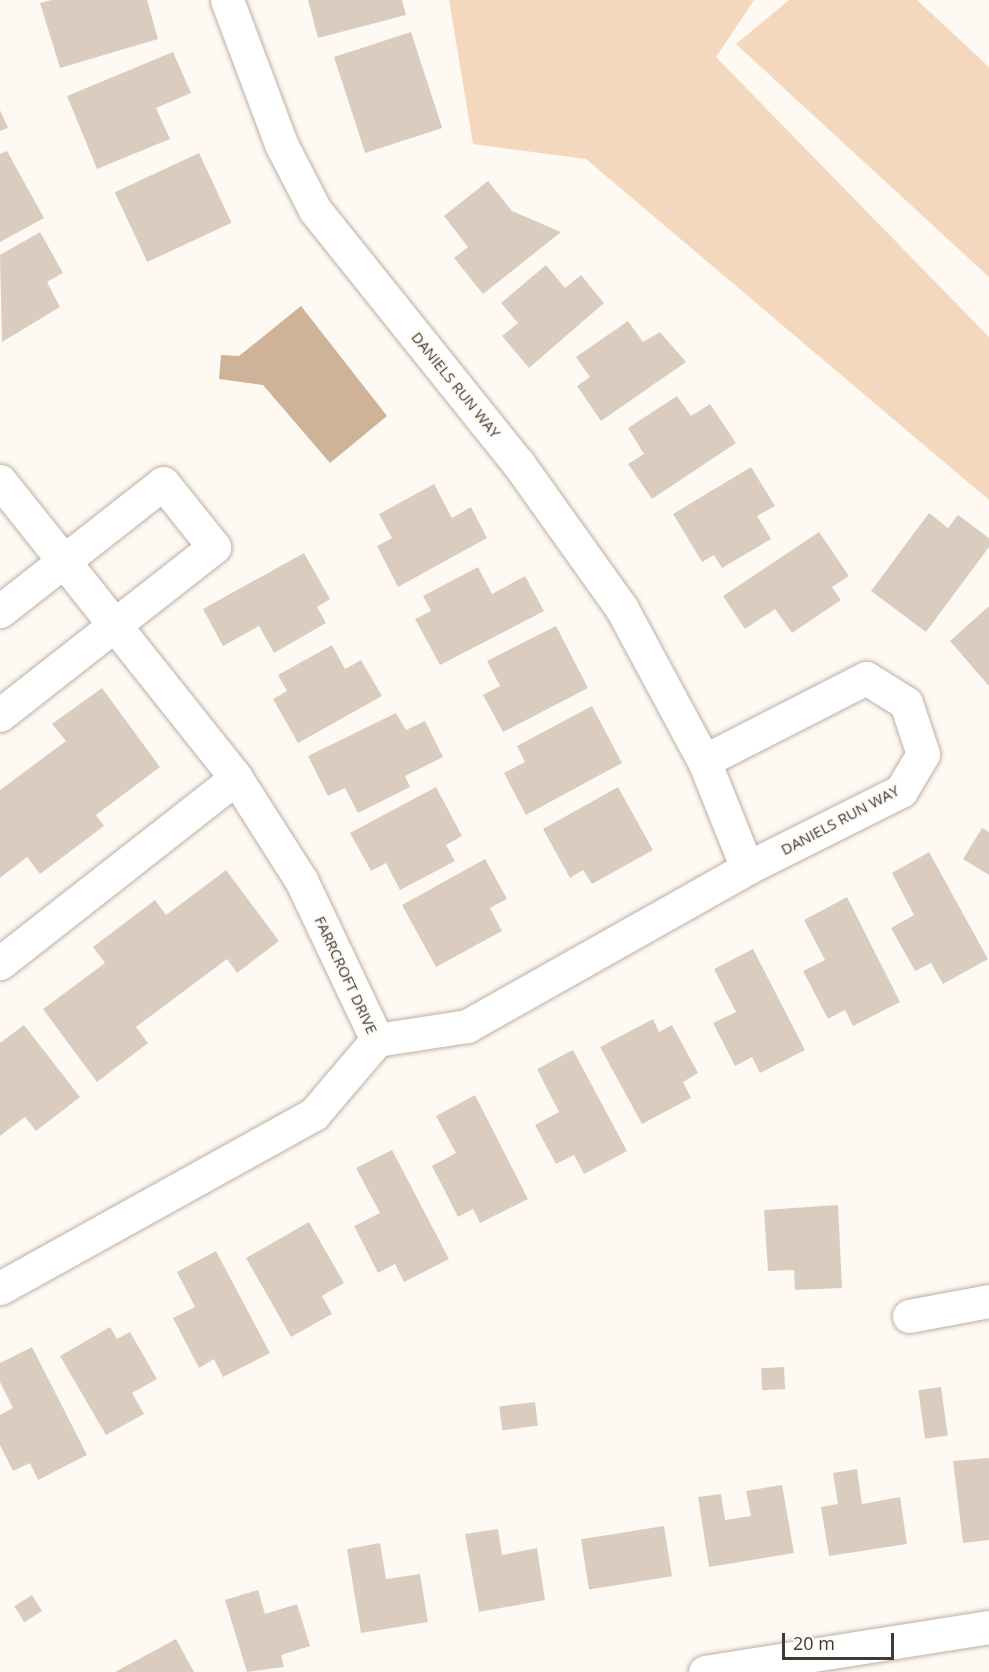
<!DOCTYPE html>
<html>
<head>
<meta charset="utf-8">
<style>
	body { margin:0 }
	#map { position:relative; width:989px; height:1672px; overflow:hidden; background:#fff9f4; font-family:"Open Sans",sans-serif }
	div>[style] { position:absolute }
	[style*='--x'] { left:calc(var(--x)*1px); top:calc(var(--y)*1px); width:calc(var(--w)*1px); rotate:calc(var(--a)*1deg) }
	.green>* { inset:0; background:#f3d8bd }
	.water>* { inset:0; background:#ceb399 }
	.building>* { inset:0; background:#dacdbf; transform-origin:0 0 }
	.roads { filter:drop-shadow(0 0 2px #bdb0a3) drop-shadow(0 0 2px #bdb0a3) }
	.minor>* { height:33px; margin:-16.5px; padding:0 16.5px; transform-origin:16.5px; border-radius:16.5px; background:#fff }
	span { translate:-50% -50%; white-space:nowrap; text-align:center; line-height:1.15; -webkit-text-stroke:4.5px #fff9f4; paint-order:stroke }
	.street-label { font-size:15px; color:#3f3a34 }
	.scale { position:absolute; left:782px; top:1633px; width:112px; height:27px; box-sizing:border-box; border:3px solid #3f3a34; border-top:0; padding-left:8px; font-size:18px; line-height:21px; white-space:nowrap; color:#3f3a34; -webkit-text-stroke:4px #fff9f4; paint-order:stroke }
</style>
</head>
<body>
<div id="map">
	<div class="green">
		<i style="clip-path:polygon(449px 0,754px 0,716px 57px,989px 337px,989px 500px,586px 159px,473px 144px)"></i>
		<i style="clip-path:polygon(789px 0,917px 0,989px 67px,989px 277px,736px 44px)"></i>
	</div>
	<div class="water">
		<i style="clip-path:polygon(301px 306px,387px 416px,330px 463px,263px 385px,219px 379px,221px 355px,239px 356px)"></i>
	</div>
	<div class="building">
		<i style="clip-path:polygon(52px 0,147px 0,158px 39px,60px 68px,40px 3px)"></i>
		<i style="clip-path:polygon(308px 0,402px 0,406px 15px,318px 38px)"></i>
		<i style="left:411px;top:32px;width:101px;height:81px;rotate:72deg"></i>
		<i style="clip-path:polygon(173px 52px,191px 93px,156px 108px,170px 139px,97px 169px,67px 96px)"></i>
		<i style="clip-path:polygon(0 110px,8px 128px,0 131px)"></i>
		<i style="clip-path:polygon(7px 151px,44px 218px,0 242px,0 154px)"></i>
		<i style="left:199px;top:153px;width:77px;height:93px;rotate:65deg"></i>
		<i style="clip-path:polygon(488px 181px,512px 211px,561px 232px,483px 294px,454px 258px,468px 247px,444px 216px)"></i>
		<i style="clip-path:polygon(40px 232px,63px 273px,47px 282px,60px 307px,2px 342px,0 255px)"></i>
		<i style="clip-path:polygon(546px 265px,565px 288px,581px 275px,604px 303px,529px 368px,502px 336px,518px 323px,501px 303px)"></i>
		<i style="clip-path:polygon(628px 321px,643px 342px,660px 332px,686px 362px,601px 421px,577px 386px,590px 377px,576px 357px)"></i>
		<i style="clip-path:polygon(677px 396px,691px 416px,710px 404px,736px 443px,652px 499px,628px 464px,644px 454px,628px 428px)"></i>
		<i style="clip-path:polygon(751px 467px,775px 506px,757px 516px,771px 539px,722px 568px,714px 555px,702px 562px,673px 514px)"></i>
		<i style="clip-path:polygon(434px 484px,452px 518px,471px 507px,487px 538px,398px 587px,377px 546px,392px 538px,379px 514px)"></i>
		<i style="clip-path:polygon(929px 513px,948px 528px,958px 515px,989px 538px,989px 547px,926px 632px,871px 591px)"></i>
		<i style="clip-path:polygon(819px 532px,849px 576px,832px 587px,841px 600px,792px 633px,775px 609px,745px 629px,723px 596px)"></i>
		<i style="clip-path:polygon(304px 553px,330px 599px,317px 607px,326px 623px,274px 653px,259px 626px,223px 646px,203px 609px)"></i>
		<i style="clip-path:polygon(478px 567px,492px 594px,525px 576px,544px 611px,440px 665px,415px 619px,431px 611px,423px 596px)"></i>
		<i style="clip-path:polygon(989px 606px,989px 686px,950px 641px)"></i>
		<i style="clip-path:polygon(556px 626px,588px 688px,503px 732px,483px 695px,500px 686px,487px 661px)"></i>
		<i style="clip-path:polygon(332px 645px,345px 669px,361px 660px,382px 696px,298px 743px,273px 699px,287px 691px,278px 675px)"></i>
		<i style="clip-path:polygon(102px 688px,160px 767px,96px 815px,104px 826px,40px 874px,27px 857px,0 878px,0 790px,66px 741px,52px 724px)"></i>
		<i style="clip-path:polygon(592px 706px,622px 763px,526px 815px,504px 773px,525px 762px,517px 746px)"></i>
		<i style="clip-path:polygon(396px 713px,406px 730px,425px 721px,443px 757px,405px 776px,410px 787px,358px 813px,345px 788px,328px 796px,308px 756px)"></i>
		<i style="clip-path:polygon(436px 787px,462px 836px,446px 845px,455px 861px,400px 890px,386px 863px,371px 871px,350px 833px)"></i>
		<i style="clip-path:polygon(618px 787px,653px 850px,592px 884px,583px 870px,570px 878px,543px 829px)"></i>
		<i style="clip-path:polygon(982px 828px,989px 832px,989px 875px,963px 859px)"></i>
		<i style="clip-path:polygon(929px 852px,988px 959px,943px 984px,931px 963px,915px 971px,891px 928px,914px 915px,892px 873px)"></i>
		<i style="clip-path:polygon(485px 859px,507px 899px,490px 908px,502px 931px,436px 967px,402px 905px)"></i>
		<i style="clip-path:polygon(226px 870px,279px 941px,237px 973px,227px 959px,136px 1027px,148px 1043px,97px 1082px,43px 1009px,105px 963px,93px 947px,155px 900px,166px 915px)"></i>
		<i style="clip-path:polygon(847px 897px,900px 1002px,853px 1026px,845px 1010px,828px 1019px,803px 971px,825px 960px,804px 920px)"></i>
		<i style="clip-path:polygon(753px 949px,805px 1050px,760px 1073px,752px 1057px,735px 1066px,713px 1023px,736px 1012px,714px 969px)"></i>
		<i style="clip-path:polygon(653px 1019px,659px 1032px,672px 1025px,698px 1073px,683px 1082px,691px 1098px,642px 1124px,600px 1047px)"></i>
		<i style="clip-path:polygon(24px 1025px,80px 1097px,36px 1131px,25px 1117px,0 1136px,0 1043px)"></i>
		<i style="clip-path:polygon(573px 1050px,627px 1151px,584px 1174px,574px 1155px,556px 1164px,535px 1125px,559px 1112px,537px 1069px)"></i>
		<i style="clip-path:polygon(475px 1095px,528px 1199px,480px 1223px,473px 1209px,458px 1217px,432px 1166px,456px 1153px,436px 1116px)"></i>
		<i style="clip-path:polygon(392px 1150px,449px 1259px,404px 1282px,395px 1264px,378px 1273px,354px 1226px,380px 1213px,356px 1168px)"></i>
		<i style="clip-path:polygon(838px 1205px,842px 1288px,795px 1290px,794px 1270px,768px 1271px,764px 1210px)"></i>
		<i style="clip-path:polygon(309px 1222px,344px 1283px,322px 1296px,332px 1314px,291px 1337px,246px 1258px)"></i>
		<i style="clip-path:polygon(216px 1251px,270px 1353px,223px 1377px,214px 1359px,199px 1368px,173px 1318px,195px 1307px,177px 1272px)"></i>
		<i style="clip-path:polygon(110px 1327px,117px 1339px,130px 1332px,157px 1379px,132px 1393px,144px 1414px,106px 1435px,60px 1356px)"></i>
		<i style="clip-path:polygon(32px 1347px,87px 1455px,38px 1480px,30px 1463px,13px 1471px,0 1445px,0 1415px,13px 1408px,0 1382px,0 1363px)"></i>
		<i style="left:784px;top:1367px;width:22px;height:23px;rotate:87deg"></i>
		<i style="left:941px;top:1387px;width:49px;height:23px;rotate:82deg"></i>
		<i style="left:535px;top:1402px;width:24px;height:36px;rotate:83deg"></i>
		<i style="clip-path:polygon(989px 1458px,989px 1540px,963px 1543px,953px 1461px)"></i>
		<i style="clip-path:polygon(857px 1469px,862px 1504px,900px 1497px,907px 1544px,829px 1556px,821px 1507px,838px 1504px,833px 1473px)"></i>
		<i style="clip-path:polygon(782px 1485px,794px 1553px,709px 1567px,698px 1497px,721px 1494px,725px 1520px,751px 1516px,746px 1491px)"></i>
		<i style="left:664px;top:1526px;width:51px;height:84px;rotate:81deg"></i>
		<i style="clip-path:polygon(498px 1529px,502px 1555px,537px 1548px,545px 1600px,479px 1612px,465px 1534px)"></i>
		<i style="clip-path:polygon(380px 1543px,386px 1579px,420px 1574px,428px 1622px,361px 1633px,347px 1549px)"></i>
		<i style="clip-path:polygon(258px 1590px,265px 1614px,297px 1604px,310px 1646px,281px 1655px,284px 1667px,247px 1672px,225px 1600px)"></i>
		<i style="left:32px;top:1595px;width:19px;height:21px;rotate:58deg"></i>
		<i style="clip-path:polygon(176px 1639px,194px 1672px,115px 1672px)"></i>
	</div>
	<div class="roads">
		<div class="minor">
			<i style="--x:227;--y:0;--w:154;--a:69.4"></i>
			<i style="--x:281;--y:144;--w:74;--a:62.7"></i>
			<i style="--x:315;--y:210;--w:324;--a:51.3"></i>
			<i style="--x:518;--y:463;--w:179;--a:54.5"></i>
			<i style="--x:622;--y:609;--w:173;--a:61.7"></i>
			<i style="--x:704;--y:761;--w:115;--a:68.1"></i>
			<i style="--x:0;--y:481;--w:379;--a:51.5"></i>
			<i style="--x:236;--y:778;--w:121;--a:57.5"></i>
			<i style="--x:301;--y:880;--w:177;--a:64.6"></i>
			<i style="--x:0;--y:611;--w:207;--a:-38.1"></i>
			<i style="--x:163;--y:483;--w:82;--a:51.4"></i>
			<i style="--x:214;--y:547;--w:272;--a:141.9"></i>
			<i style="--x:0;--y:963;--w:300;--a:-38.1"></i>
			<i style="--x:377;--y:1040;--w:91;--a:-8.8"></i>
			<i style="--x:467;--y:1026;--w:322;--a:-29.4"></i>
			<i style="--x:747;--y:868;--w:172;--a:-26.6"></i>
			<i style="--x:901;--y:791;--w:43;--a:-59.3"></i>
			<i style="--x:923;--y:754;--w:54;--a:-108.4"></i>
			<i style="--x:906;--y:703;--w:47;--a:-148"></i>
			<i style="--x:866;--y:678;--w:182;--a:152.9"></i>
			<i style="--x:0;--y:1288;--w:359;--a:-29"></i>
			<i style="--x:314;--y:1114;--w:97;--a:-49.6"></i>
			<i style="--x:909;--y:1316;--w:81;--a:-10.6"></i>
			<i style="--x:705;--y:1672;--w:288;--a:-9"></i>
		</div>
	</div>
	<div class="street-label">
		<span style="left:456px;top:385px;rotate:51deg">DANIELS RUN WAY</span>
		<span style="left:840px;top:820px;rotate:-28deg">DANIELS RUN WAY</span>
		<span style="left:346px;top:975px;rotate:65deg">FARRCROFT DRIVE</span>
	</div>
	<div class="scale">20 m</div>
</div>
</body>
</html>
